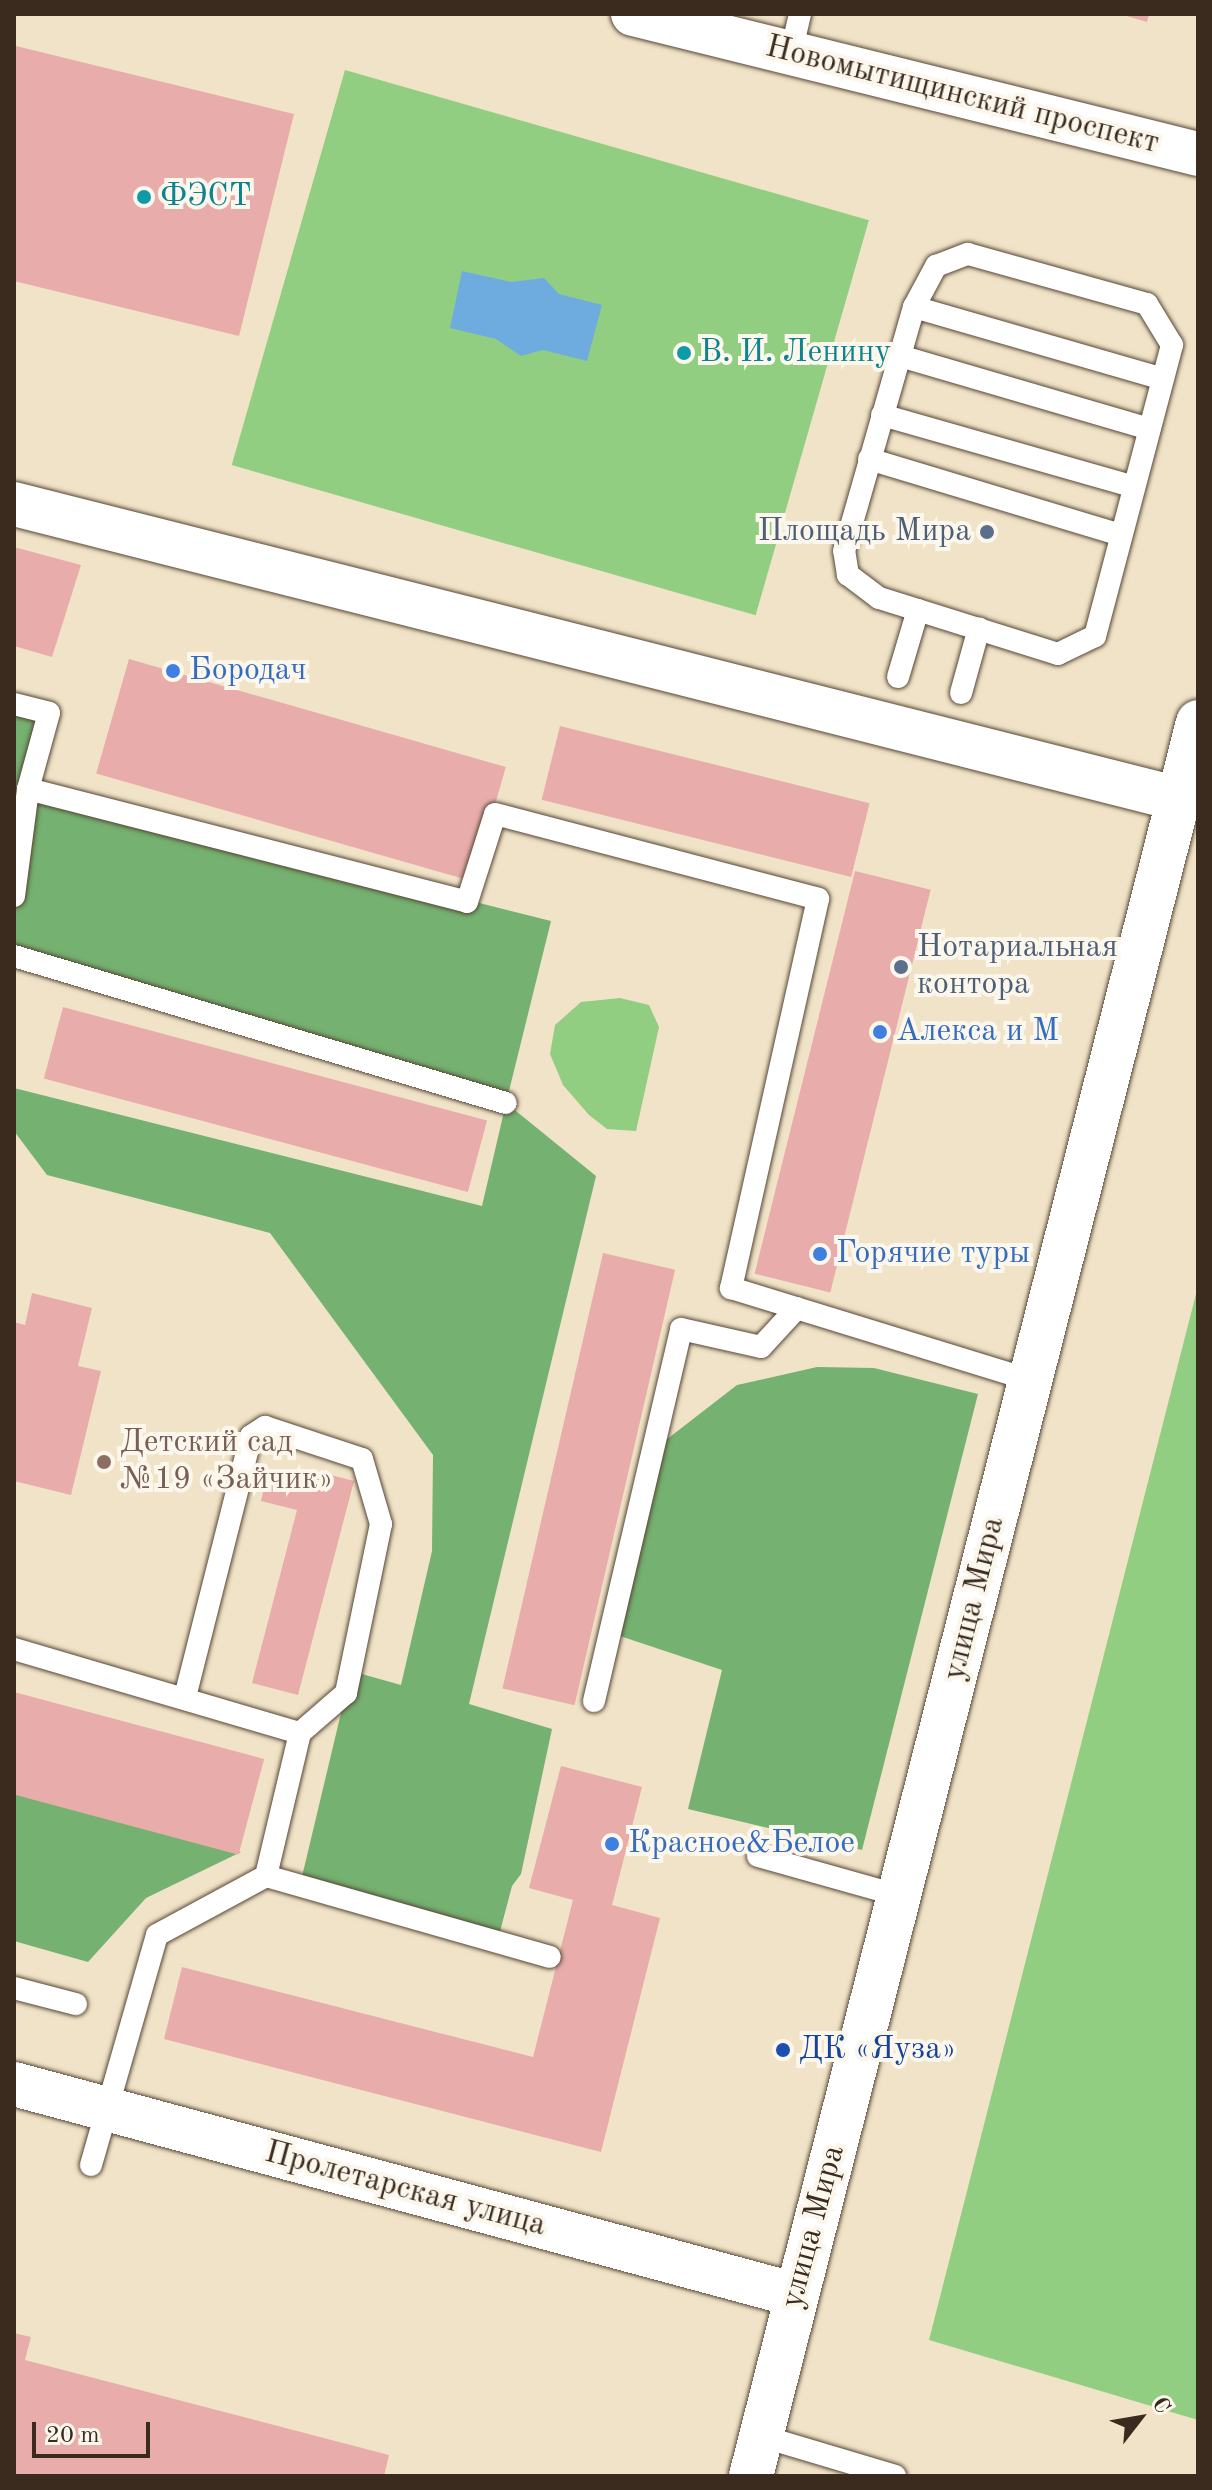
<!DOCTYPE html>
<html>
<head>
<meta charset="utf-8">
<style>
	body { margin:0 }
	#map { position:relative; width:1212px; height:2490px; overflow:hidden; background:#f1e3c7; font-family:"Old Standard TT",serif }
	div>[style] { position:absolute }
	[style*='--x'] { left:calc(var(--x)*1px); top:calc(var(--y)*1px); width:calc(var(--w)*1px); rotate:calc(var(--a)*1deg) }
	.green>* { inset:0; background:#92ce82; transform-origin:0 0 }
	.forest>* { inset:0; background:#75b170 }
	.water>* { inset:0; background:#6eace0 }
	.building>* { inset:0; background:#e8adab; transform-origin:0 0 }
	.roads { filter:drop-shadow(0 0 2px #564637) drop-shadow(0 0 2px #564637) }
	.lane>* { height:22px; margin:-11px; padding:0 11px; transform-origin:11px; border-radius:11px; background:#fff }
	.street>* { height:44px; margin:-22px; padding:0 22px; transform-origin:22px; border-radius:22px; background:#fff }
	.secondary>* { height:44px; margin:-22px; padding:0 22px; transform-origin:22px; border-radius:22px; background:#fff }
	.dots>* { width:22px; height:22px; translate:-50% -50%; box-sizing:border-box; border:4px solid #fbf7ec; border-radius:50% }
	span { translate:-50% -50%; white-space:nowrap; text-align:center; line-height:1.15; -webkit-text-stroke:8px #fbf7ec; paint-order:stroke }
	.street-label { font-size:32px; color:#3b2a1e }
	.culture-label { font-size:32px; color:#0d838f }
	.left { translate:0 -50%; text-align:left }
	.service-label { font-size:32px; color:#4e5e75 }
	.right { translate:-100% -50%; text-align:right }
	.shop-label { font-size:32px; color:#366cbe }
	.education-label { font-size:32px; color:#785e54 }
	.transit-label { font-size:32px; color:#164399 }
	.frame { position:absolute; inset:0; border:16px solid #3b2a1e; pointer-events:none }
	.north { position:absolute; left:1100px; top:2378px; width:80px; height:80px; -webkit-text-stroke:6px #fbf7ec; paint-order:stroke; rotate:59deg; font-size:22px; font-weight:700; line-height:32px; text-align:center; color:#3b2a1e }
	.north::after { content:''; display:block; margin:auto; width:28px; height:36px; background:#3b2a1e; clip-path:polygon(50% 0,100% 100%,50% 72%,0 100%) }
	.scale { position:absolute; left:32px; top:2422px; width:118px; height:36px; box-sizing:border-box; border:4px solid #3b2a1e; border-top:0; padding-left:10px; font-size:24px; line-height:28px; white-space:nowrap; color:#3b2a1e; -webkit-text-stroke:6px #fbf7ec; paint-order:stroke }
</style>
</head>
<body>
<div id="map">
	<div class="green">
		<i style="left:345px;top:70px;width:545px;height:411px;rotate:16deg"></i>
		<i style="clip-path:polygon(620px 998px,649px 1005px,659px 1027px,636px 1131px,607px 1129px,589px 1115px,563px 1085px,550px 1054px,555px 1025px,581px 1002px)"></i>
		<i style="clip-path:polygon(1198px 1286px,1198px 2420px,929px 2340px)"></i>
	</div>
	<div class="forest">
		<i style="clip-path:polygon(14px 704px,49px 713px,28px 789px,551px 921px,506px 1103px,596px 1176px,469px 1704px,552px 1729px,521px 1874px,512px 1886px,497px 1943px,300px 1885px,351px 1671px,401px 1685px,432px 1551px,433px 1455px,270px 1233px,47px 1175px,14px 1131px,14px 1088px,482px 1206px,506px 1103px,14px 956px)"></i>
		<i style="clip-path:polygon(817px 1367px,874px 1368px,978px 1394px,862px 1850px,688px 1809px,722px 1670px,611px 1633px,653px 1450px,737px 1385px)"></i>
		<i style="clip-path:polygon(14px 1791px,241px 1852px,146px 1898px,88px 1962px,14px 1941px)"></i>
	</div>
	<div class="water">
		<i style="clip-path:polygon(462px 271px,511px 282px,544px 278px,559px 294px,602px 305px,587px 361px,543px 350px,521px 356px,496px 339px,450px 328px)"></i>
	</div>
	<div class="building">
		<i style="clip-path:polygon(1120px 14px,1149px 14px,1147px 22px)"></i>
		<i style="clip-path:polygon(16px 46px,294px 114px,239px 336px,14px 281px)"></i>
		<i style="clip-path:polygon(14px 547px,81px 565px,52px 657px,14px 646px)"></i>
		<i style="left:129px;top:659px;width:392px;height:119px;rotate:16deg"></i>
		<i style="left:560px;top:726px;width:319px;height:76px;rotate:14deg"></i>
		<i style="left:855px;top:871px;width:78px;height:415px;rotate:14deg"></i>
		<i style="left:63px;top:1007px;width:439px;height:74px;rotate:15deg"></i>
		<i style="left:603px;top:1253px;width:74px;height:447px;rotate:13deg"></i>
		<i style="clip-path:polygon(32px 1293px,92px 1308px,78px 1366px,101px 1371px,71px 1495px,14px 1481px,14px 1322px,25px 1325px)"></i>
		<i style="clip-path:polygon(311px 1470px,354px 1481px,298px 1695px,252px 1683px,297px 1510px,261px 1501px,268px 1472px,308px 1483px)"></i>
		<i style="left:14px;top:1692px;width:259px;height:99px;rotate:15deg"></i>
		<i style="clip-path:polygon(561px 1766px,642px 1787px,612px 1905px,660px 1918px,601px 2152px,164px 2039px,182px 1967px,533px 2057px,573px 1900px,529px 1888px)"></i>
		<i style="clip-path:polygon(14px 2333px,31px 2337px,25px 2360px,389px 2455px,384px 2476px,14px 2476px)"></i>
	</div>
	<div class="roads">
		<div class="lane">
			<i style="--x:791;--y:53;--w:40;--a:-77"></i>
			<i style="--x:968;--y:254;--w:186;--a:15.6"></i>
			<i style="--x:1147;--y:304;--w:48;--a:58.6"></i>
			<i style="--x:1172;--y:345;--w:301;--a:104.8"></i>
			<i style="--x:1095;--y:636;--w:41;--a:154.1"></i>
			<i style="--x:1058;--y:654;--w:188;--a:-162.6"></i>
			<i style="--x:879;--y:598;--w:39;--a:-143"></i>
			<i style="--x:848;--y:575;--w:24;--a:-99"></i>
			<i style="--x:844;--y:551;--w:254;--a:-74"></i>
			<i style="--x:914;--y:307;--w:47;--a:-61.8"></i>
			<i style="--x:936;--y:266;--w:34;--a:-21"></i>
			<i style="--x:914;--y:307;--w:259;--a:16.1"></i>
			<i style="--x:900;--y:356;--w:260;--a:16.3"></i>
			<i style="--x:882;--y:415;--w:262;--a:15.9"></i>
			<i style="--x:869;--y:459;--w:263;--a:16.8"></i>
			<i style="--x:898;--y:677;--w:70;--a:-73.4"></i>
			<i style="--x:961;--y:693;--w:67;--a:-74.5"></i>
			<i style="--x:14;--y:704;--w:36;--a:14"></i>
			<i style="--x:49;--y:713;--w:79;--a:105.4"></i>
			<i style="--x:28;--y:789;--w:453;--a:14.4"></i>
			<i style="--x:467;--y:902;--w:92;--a:-72.3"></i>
			<i style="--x:495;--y:814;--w:334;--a:14.7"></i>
			<i style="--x:818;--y:899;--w:399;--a:102.6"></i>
			<i style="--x:731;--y:1288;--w:313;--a:17.1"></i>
			<i style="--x:14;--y:896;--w:108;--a:-82.5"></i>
			<i style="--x:14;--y:956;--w:513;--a:16.64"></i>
			<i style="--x:14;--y:1649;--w:298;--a:16.4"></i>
			<i style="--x:185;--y:1697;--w:269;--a:-75.8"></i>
			<i style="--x:251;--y:1436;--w:17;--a:-33"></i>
			<i style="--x:265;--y:1427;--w:102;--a:18.3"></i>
			<i style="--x:362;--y:1459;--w:68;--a:73.7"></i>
			<i style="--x:381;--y:1524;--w:173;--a:101.7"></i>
			<i style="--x:346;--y:1693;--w:61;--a:139"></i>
			<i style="--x:300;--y:1733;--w:147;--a:103.4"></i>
			<i style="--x:594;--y:1701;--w:382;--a:-76.8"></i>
			<i style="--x:681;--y:1329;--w:82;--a:12.7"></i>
			<i style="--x:761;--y:1347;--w:53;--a:-47.3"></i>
			<i style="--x:758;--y:1856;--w:148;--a:15.7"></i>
			<i style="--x:14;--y:1988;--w:64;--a:14.5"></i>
			<i style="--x:91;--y:2165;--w:239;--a:-74"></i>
			<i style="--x:157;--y:1935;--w:124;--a:-28.4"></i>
			<i style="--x:266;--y:1876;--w:295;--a:15.9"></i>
			<i style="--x:761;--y:2436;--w:140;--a:16.6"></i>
		</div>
		<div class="street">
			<i style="--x:14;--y:2084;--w:810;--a:15.1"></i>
		</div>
		<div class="secondary">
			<i style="--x:633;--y:14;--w:582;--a:13.92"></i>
			<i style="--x:14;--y:504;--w:1202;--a:14.21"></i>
			<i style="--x:751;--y:2476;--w:1810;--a:-75.7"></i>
		</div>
	</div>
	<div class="dots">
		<i style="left:144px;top:197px;background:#0f9aa8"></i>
		<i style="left:684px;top:353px;background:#0f9aa8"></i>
		<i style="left:987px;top:532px;background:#5c6f8a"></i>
		<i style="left:173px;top:671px;background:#3f7fe0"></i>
		<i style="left:901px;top:967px;background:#5c6f8a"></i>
		<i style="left:880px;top:1032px;background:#3f7fe0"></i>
		<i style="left:820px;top:1254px;background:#3f7fe0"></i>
		<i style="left:104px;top:1462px;background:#8d6e63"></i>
		<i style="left:612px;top:1844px;background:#3f7fe0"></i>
		<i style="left:783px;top:2050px;background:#1a4fb4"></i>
	</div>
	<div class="street-label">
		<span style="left:962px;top:96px;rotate:14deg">Новомытищинский проспект</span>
		<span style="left:975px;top:1599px;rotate:-76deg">улица Мира</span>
		<span style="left:405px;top:2190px;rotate:15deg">Пролетарская улица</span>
		<span style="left:814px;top:2227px;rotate:-75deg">улица Мира</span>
	</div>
	<div class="culture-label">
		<span class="left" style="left:160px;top:197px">ФЭСТ</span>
		<span class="left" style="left:700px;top:353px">В. И. Ленину</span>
	</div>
	<div class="service-label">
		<span class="right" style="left:971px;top:532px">Площадь Мира</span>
		<span class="left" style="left:917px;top:967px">Нотариальная<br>контора</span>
	</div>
	<div class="shop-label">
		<span class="left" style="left:189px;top:671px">Бородач</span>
		<span class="left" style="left:896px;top:1032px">Алекса и М</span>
		<span class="left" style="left:836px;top:1254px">Горячие туры</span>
		<span class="left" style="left:628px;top:1844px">Красное&amp;Белое</span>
	</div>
	<div class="education-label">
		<span class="left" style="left:120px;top:1462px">Детский сад<br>№19 «Зайчик»</span>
	</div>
	<div class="transit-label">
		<span class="left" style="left:799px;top:2050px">ДК «Яуза»</span>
	</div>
	<div class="frame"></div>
	<div class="north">С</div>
	<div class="scale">20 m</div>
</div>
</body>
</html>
